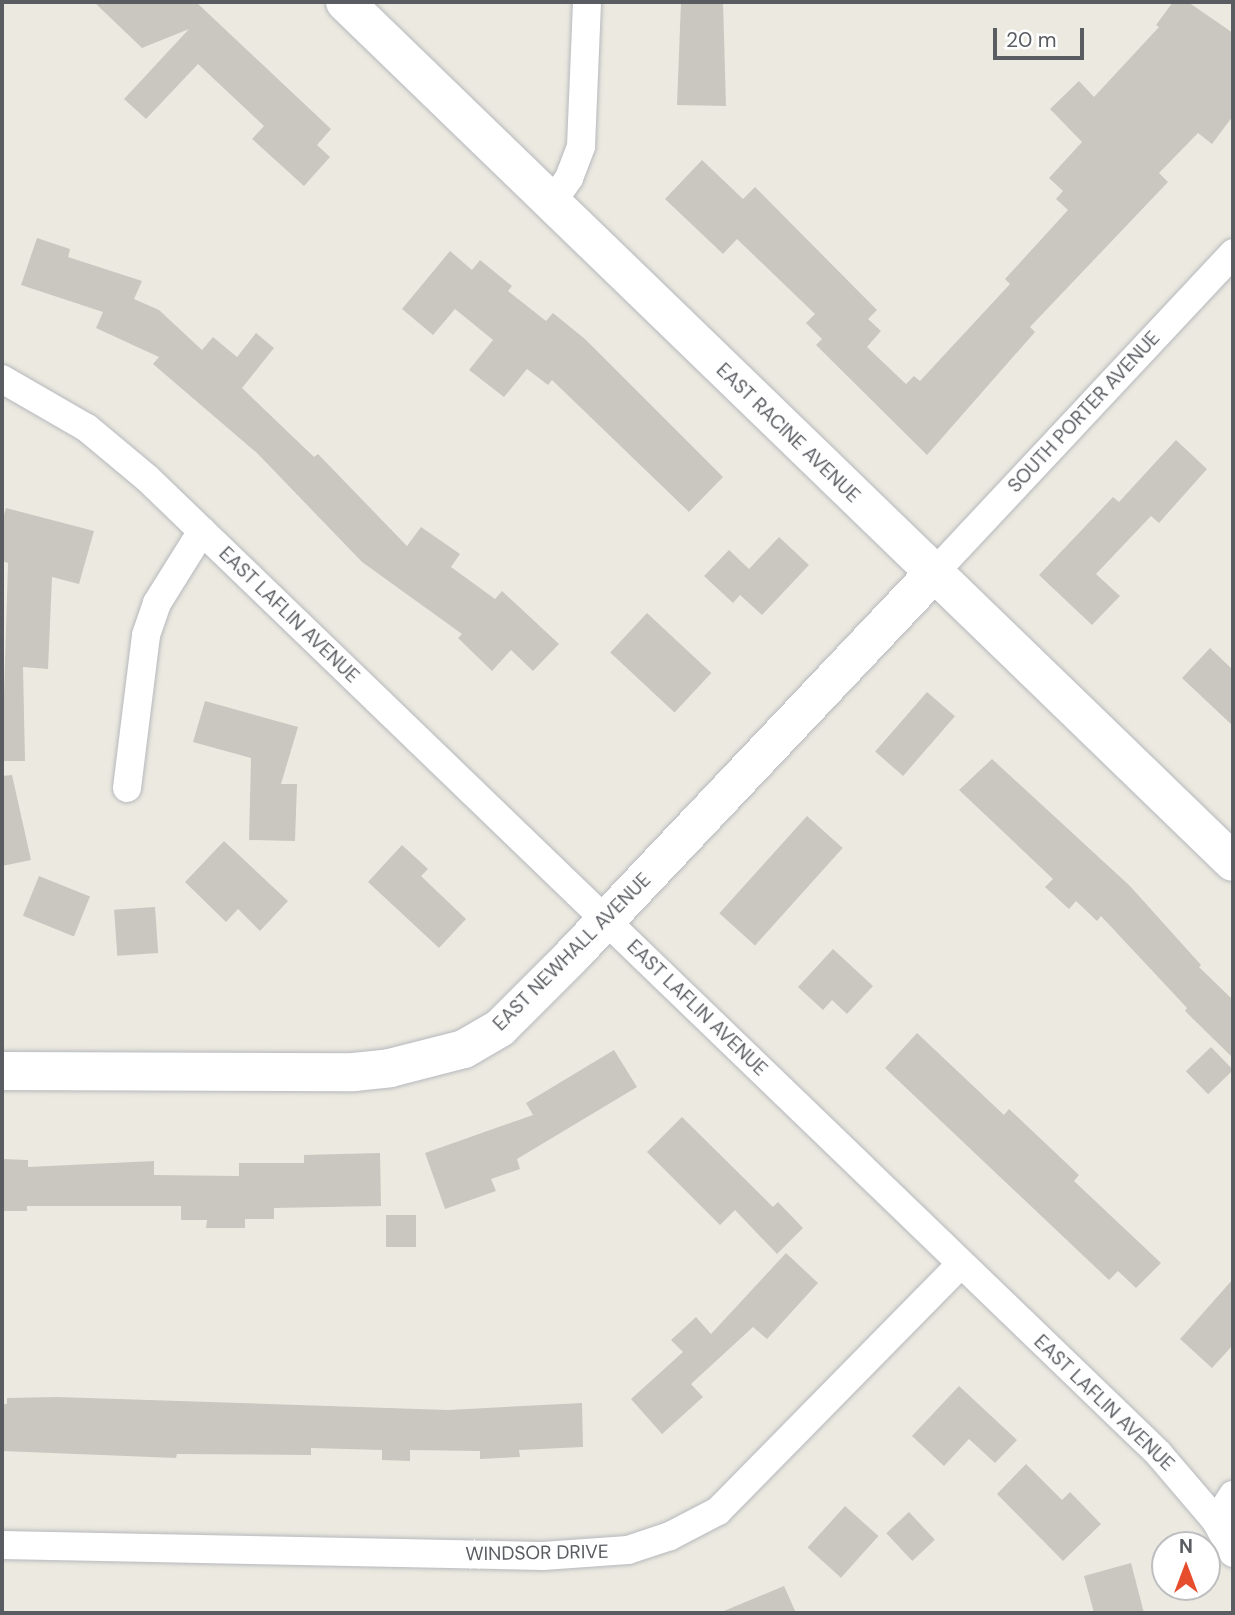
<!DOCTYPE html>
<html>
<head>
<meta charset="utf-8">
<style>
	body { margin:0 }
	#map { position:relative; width:1235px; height:1615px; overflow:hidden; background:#eceae0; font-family:"DM Sans",sans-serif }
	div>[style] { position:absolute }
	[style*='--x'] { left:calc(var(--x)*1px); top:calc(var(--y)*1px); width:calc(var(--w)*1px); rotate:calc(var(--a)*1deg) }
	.building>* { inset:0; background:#c9c7bf; transform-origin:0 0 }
	.roads { filter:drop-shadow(0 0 2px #b6b8bd) drop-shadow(0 0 2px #b6b8bd) }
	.street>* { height:28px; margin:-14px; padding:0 14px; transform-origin:14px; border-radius:14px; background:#fff }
	.secondary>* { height:38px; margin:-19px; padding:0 19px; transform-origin:19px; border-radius:19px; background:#fff }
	span { translate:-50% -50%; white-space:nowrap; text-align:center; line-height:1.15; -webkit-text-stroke:6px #fff; paint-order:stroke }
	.street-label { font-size:19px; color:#595c61 }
	.frame { position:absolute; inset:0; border:4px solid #595c61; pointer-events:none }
	.north { position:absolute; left:1151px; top:1531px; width:70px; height:70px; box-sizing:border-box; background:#fff; border:2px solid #bdbec0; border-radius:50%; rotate:0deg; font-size:19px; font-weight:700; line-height:28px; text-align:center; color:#595c61 }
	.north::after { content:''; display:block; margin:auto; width:24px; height:32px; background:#e64d2c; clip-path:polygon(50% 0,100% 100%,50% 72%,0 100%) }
	.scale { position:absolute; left:993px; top:28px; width:91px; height:32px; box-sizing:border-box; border:4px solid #595c61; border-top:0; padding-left:9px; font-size:21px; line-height:24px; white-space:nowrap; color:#595c61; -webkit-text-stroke:5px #fff; paint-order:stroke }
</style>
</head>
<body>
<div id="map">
	<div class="building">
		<i style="clip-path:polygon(94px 2px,196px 2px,331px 129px,317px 145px,330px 157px,304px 186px,252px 139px,264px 126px,198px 64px,146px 119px,124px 99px,189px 29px,142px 48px)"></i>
		<i style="clip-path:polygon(681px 2px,723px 2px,726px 106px,677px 105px)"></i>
		<i style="clip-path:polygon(1173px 2px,1188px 2px,1233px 33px,1233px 116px,1212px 144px,1198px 133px,1159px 173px,1168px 182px,1030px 327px,1035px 332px,927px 455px,816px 345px,822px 339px,806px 323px,815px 314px,737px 239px,723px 254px,665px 199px,702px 160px,743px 199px,755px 187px,877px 310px,868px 319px,881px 331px,867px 347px,906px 384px,914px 376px,920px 381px,1010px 284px,1005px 279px,1068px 210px,1056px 199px,1063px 191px,1049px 178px,1082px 142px,1050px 109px,1079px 81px,1094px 97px,1159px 27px,1156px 25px)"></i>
		<i style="clip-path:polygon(37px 238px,70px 249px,68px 257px,142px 281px,134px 299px,159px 310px,202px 350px,213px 337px,237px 357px,256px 333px,274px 348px,242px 388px,314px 457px,318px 454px,407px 546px,421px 527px,460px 554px,451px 567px,495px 599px,502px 591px,559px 644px,533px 671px,511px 650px,492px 671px,458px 638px,462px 634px,362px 562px,257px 453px,153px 364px,159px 357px,96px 328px,103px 312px,21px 285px)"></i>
		<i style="clip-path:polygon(450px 251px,472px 270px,480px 260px,512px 286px,508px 291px,546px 321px,553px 313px,585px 339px,723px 477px,689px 512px,552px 380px,548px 385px,527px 369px,504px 397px,469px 370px,493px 340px,455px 309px,433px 335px,402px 309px)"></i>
		<i style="clip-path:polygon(1176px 440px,1207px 469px,1159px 523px,1151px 516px,1096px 574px,1120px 596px,1092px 625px,1039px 575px,1113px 497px,1119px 502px)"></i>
		<i style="clip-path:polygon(6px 508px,94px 531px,79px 584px,52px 577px,48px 669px,23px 667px,25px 761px,2px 761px,8px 563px,2px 561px,2px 522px)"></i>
		<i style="clip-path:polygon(779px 537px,809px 565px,762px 615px,740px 595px,733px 603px,704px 576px,729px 550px,749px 569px)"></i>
		<i style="left:647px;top:613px;width:88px;height:54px;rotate:43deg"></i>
		<i style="clip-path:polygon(1210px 648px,1233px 670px,1233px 726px,1182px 678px)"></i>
		<i style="left:927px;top:692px;width:37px;height:79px;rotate:41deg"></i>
		<i style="clip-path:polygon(205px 701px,298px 727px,281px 784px,297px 784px,295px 841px,249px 840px,251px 758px,193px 742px)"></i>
		<i style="clip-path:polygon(992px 759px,1130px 886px,1201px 965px,1199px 967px,1233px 1000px,1233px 1058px,1185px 1011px,1187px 1008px,1101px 916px,1097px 921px,1076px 901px,1069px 909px,1045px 887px,1053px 879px,959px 790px)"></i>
		<i style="clip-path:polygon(12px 775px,31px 860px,2px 866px,2px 776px)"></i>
		<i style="left:807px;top:816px;width:48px;height:131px;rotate:42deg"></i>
		<i style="clip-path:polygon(224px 841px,288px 901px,260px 931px,238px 909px,226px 922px,185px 882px)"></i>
		<i style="clip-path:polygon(402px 845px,428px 869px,421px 876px,466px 919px,439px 948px,368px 882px)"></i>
		<i style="left:39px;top:876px;width:55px;height:43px;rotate:22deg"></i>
		<i style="left:155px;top:907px;width:46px;height:41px;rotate:86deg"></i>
		<i style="clip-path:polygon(833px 949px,873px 986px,847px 1014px,832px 1000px,823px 1010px,798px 987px)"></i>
		<i style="clip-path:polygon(917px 1033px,1004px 1115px,1009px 1109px,1079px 1175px,1074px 1181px,1161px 1263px,1136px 1288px,1118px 1271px,1109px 1280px,885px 1068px)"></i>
		<i style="left:1211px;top:1047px;width:32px;height:35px;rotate:46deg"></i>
		<i style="clip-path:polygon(614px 1050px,637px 1087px,517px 1159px,520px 1169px,491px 1179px,496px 1191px,445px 1209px,425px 1153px,533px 1115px,526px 1103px)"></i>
		<i style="clip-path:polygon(682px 1117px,773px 1207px,778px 1202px,803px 1228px,777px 1254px,735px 1210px,720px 1225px,647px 1152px)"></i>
		<i style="clip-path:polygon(380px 1153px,381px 1206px,274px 1208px,274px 1219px,245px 1219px,245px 1228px,206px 1228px,207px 1220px,181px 1220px,181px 1206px,27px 1206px,27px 1211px,2px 1211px,2px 1159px,28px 1160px,28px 1167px,154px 1161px,154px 1175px,239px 1176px,239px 1163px,304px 1163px,304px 1155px)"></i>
		<i style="left:386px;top:1215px;width:30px;height:32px"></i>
		<i style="clip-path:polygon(786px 1253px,818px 1283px,767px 1339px,753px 1327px,691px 1384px,703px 1397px,662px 1434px,631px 1399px,683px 1352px,671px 1340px,696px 1317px,711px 1334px)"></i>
		<i style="clip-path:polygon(1233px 1279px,1233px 1345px,1212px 1368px,1180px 1339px)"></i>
		<i style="clip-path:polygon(959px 1386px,1017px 1440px,995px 1463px,969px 1439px,944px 1466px,912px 1436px)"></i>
		<i style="clip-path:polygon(57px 1397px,448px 1410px,582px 1403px,583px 1447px,519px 1450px,520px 1457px,480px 1459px,480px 1451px,410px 1450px,410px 1461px,382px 1460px,382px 1450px,311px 1448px,311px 1455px,177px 1454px,176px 1458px,2px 1451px,2px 1404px,7px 1404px,7px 1398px)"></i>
		<i style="clip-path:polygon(1026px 1464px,1062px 1500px,1070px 1492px,1101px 1524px,1063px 1561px,997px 1494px)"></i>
		<i style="left:845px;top:1506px;width:45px;height:56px;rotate:42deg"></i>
		<i style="left:909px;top:1512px;width:38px;height:31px;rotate:47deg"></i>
		<i style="clip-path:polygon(1131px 1563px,1144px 1613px,1094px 1613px,1084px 1576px)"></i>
		<i style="clip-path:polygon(784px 1586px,796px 1613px,719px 1613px)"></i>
	</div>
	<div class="roads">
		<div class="street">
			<i style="--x:553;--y:201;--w:28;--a:-55"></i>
			<i style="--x:569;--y:178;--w:34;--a:-69"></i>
			<i style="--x:581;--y:146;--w:144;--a:-87.6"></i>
			<i style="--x:2;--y:379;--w:98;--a:30"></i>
			<i style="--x:87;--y:428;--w:78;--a:39.8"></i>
			<i style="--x:147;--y:478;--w:1405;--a:43.96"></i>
			<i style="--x:1158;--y:1453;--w:89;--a:49.5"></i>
			<i style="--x:1216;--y:1521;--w:36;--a:62"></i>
			<i style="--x:935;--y:572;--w:437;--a:-46.9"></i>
			<i style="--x:127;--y:788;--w:154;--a:-82.9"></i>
			<i style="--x:146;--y:635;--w:34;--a:-71"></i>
			<i style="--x:157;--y:603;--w:85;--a:-58"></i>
			<i style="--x:1216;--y:1521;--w:31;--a:-57"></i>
			<i style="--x:2;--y:1545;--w:541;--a:1.16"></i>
			<i style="--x:543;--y:1556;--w:85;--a:-4"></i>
			<i style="--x:628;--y:1550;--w:44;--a:-18.4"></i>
			<i style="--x:670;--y:1536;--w:54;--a:-27.5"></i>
			<i style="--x:718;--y:1511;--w:345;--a:-45.5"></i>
		</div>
		<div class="secondary">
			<i style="--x:345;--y:2;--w:1236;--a:44.08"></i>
			<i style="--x:2;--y:1071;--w:352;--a:0.2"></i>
			<i style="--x:354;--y:1072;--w:36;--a:-6"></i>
			<i style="--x:390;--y:1068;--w:76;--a:-14.4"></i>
			<i style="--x:464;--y:1049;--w:42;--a:-30.3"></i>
			<i style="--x:500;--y:1028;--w:99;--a:-45"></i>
			<i style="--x:570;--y:958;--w:531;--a:-46.6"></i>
		</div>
	</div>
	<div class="street-label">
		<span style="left:1084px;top:412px;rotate:-47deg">SOUTH PORTER AVENUE</span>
		<span style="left:788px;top:433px;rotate:44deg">EAST RACINE AVENUE</span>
		<span style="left:289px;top:615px;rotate:44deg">EAST LAFLIN AVENUE</span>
		<span style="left:572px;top:952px;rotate:-45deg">EAST NEWHALL AVENUE</span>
		<span style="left:697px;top:1008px;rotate:44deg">EAST LAFLIN AVENUE</span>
		<span style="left:1104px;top:1403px;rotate:44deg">EAST LAFLIN AVENUE</span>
		<span style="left:537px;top:1553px;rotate:-1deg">WINDSOR DRIVE</span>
	</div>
	<div class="frame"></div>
	<div class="north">N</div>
	<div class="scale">20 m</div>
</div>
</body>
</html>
